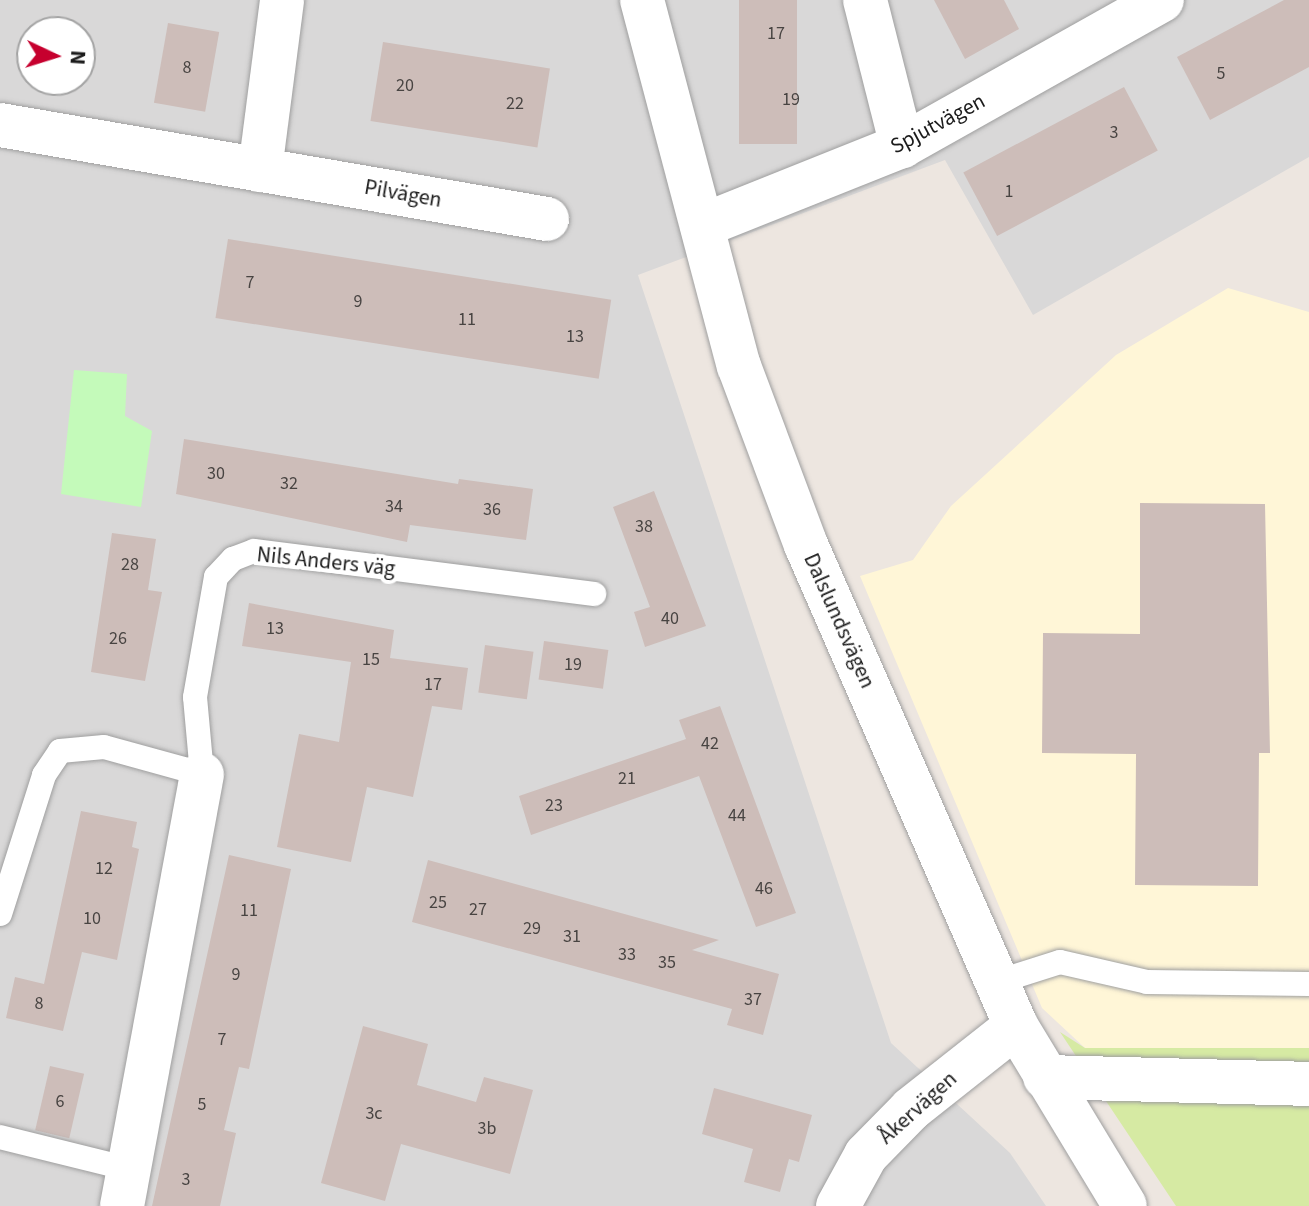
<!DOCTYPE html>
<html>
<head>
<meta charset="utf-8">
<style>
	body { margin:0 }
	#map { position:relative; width:1309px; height:1206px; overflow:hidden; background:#ede6e0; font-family:"Source Sans 3",sans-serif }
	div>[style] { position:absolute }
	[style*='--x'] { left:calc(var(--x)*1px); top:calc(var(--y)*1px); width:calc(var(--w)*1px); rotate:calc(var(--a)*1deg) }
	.residential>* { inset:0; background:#d9d8d8 }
	.education>* { inset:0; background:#fff6d7 }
	.grass>* { inset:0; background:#d6eaa3 }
	.park>* { inset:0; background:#c4faba }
	.building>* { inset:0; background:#cdbdb9; transform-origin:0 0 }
	.roads { filter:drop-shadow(0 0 2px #9f9f9f) drop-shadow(0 0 2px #9f9f9f) }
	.service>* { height:24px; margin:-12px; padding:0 12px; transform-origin:12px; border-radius:12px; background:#fff }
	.minor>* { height:44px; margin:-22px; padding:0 22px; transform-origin:22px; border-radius:22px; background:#fff }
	span { translate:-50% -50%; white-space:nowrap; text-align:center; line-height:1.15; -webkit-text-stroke:8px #fff; paint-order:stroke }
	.number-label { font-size:18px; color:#484442 }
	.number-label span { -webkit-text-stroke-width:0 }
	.street-label { font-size:22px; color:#1b1b1b }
	.north { position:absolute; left:16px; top:16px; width:80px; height:80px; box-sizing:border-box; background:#fff; border:2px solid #a4a4a4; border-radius:50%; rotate:94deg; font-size:22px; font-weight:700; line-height:32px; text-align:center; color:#1b1b1b }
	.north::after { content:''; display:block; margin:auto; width:28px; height:36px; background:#c6002e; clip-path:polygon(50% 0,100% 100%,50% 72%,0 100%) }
</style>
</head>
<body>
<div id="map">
	<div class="residential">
		<i style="clip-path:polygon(evenodd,0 0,1309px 0,1309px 157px,1033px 315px,945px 160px,638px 275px,891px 1043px,1010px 1153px,1046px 1206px,0 1206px,0 0,32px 32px,80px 32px,80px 80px,32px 80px,32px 32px)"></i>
	</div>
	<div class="education">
		<i style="clip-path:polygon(1228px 288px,1309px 312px,1309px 1048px,1085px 1048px,1042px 1008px,860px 576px,913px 560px,951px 506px,1116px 355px)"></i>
	</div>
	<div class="grass">
		<i style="clip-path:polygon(1060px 1032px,1085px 1048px,1309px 1048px,1309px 1206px,1176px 1206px)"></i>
	</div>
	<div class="park">
		<i style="clip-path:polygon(74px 370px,127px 374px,125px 416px,152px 431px,141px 507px,61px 494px)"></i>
	</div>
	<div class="building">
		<i style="left:739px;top:0;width:58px;height:144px"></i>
		<i style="clip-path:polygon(934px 0,1004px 0,1019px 29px,965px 59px)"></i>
		<i style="clip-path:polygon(1284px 0,1309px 0,1309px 67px,1210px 120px,1177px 57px)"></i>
		<i style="left:168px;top:23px;width:52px;height:81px;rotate:10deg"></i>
		<i style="left:383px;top:42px;width:169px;height:80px;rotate:9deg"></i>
		<i style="left:1124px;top:87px;width:72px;height:182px;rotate:62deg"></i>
		<i style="left:228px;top:239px;width:388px;height:80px;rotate:9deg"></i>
		<i style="clip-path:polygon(184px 439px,458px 484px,459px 479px,533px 489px,526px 540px,410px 525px,407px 542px,176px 494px)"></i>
		<i style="clip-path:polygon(654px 491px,706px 626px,645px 647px,634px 612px,650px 607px,613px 507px)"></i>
		<i style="clip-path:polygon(1140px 503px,1265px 504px,1270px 753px,1259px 753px,1258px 886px,1135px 885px,1136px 754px,1042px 753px,1043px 633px,1140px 634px)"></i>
		<i style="clip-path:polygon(112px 533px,156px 539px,148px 590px,162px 592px,145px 681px,91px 672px)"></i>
		<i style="clip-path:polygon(249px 603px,394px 630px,390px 658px,468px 668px,462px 710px,432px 706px,413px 797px,367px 787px,351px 862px,277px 847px,299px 734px,339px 742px,351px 662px,242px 646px)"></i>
		<i style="left:544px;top:641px;width:65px;height:39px;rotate:8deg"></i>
		<i style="left:485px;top:645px;width:49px;height:48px;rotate:8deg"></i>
		<i style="clip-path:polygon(720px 706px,796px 913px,756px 927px,699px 776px,531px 835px,519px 796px,686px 739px,679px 720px)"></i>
		<i style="clip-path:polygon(81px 811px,137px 822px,132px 847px,139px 849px,117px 960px,82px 952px,63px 1031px,6px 1018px,15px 977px,44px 984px)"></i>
		<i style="clip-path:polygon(229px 855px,291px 869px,249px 1069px,239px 1067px,224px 1130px,236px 1133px,220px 1206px,152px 1206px)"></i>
		<i style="clip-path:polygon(428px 860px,719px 940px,692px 950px,779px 974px,763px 1035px,727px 1025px,732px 1009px,412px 922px)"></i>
		<i style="clip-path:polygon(363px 1026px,428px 1044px,417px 1085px,476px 1102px,484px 1077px,533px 1090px,510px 1174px,401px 1144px,385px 1201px,321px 1183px)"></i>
		<i style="left:50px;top:1066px;width:35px;height:66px;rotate:13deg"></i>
		<i style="clip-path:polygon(714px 1088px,812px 1115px,799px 1162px,789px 1159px,780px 1192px,744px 1182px,753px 1149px,702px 1134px)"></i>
	</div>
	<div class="roads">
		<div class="service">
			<i style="--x:0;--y:914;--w:146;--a:-72.4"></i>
			<i style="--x:44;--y:775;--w:29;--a:-56"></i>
			<i style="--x:60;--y:751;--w:44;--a:-5.2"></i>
			<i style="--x:104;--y:747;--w:102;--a:15.4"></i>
			<i style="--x:202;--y:774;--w:77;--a:-95.2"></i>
			<i style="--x:195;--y:697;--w:122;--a:-80.1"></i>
			<i style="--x:216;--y:577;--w:25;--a:-47"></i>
			<i style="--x:233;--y:559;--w:22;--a:-21"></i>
			<i style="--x:254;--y:551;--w:343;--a:7.2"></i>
			<i style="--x:997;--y:982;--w:66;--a:-17.6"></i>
			<i style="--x:1060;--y:962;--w:89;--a:12.9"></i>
			<i style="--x:1147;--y:982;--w:162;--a:0.7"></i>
			<i style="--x:0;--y:1137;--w:133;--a:13.9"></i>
		</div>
		<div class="minor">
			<i style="--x:642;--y:0;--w:379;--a:75.2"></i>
			<i style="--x:739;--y:366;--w:191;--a:69.5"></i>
			<i style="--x:806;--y:545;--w:525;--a:66.41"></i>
			<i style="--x:1016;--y:1026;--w:210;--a:58.8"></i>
			<i style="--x:865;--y:0;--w:151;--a:75.8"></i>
			<i style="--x:0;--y:125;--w:555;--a:9.75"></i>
			<i style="--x:260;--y:170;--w:171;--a:-82.6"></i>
			<i style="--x:704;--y:225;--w:213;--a:-21.8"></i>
			<i style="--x:902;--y:146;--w:298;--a:-29.3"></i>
			<i style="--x:1045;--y:1077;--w:264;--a:1.5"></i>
			<i style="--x:122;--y:1206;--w:439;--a:-79.5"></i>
			<i style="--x:838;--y:1206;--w:58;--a:-61.2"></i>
			<i style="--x:866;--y:1155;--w:64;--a:-45.6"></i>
			<i style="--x:911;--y:1109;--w:134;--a:-38.3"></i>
		</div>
	</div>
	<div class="number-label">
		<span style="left:776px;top:34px">17</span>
		<span style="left:187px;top:68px">8</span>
		<span style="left:1221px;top:74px">5</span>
		<span style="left:405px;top:86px">20</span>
		<span style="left:791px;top:100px">19</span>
		<span style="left:515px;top:104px">22</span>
		<span style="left:1114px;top:133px">3</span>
		<span style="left:1009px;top:192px">1</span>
		<span style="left:250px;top:283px">7</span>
		<span style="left:358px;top:302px">9</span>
		<span style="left:467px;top:320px">11</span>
		<span style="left:575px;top:337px">13</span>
		<span style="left:216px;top:474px">30</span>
		<span style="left:289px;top:484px">32</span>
		<span style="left:394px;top:507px">34</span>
		<span style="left:492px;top:510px">36</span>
		<span style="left:644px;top:527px">38</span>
		<span style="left:130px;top:565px">28</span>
		<span style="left:670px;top:619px">40</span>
		<span style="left:275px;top:629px">13</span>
		<span style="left:118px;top:639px">26</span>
		<span style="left:371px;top:660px">15</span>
		<span style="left:573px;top:665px">19</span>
		<span style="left:433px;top:685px">17</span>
		<span style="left:710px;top:744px">42</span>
		<span style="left:627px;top:779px">21</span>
		<span style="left:554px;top:806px">23</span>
		<span style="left:737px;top:816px">44</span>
		<span style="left:104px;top:869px">12</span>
		<span style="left:764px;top:889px">46</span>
		<span style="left:438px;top:903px">25</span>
		<span style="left:478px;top:910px">27</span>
		<span style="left:249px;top:911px">11</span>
		<span style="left:92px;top:919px">10</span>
		<span style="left:532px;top:929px">29</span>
		<span style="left:572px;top:937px">31</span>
		<span style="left:627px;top:955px">33</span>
		<span style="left:667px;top:963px">35</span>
		<span style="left:236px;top:975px">9</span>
		<span style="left:753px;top:1000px">37</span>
		<span style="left:39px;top:1004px">8</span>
		<span style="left:222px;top:1040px">7</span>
		<span style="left:60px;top:1102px">6</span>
		<span style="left:202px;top:1105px">5</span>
		<span style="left:374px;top:1114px">3c</span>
		<span style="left:487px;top:1129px">3b</span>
		<span style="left:186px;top:1180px">3</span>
	</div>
	<div class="street-label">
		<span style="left:938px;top:124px;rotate:-28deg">Spjutvägen</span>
		<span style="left:403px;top:194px;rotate:10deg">Pilvägen</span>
		<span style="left:326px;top:562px;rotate:6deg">Nils Anders väg</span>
		<span style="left:839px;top:621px;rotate:66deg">Dalslundsvägen</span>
		<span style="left:918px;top:1108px;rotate:-42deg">Åkervägen</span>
	</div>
	<div class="north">N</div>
</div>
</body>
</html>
